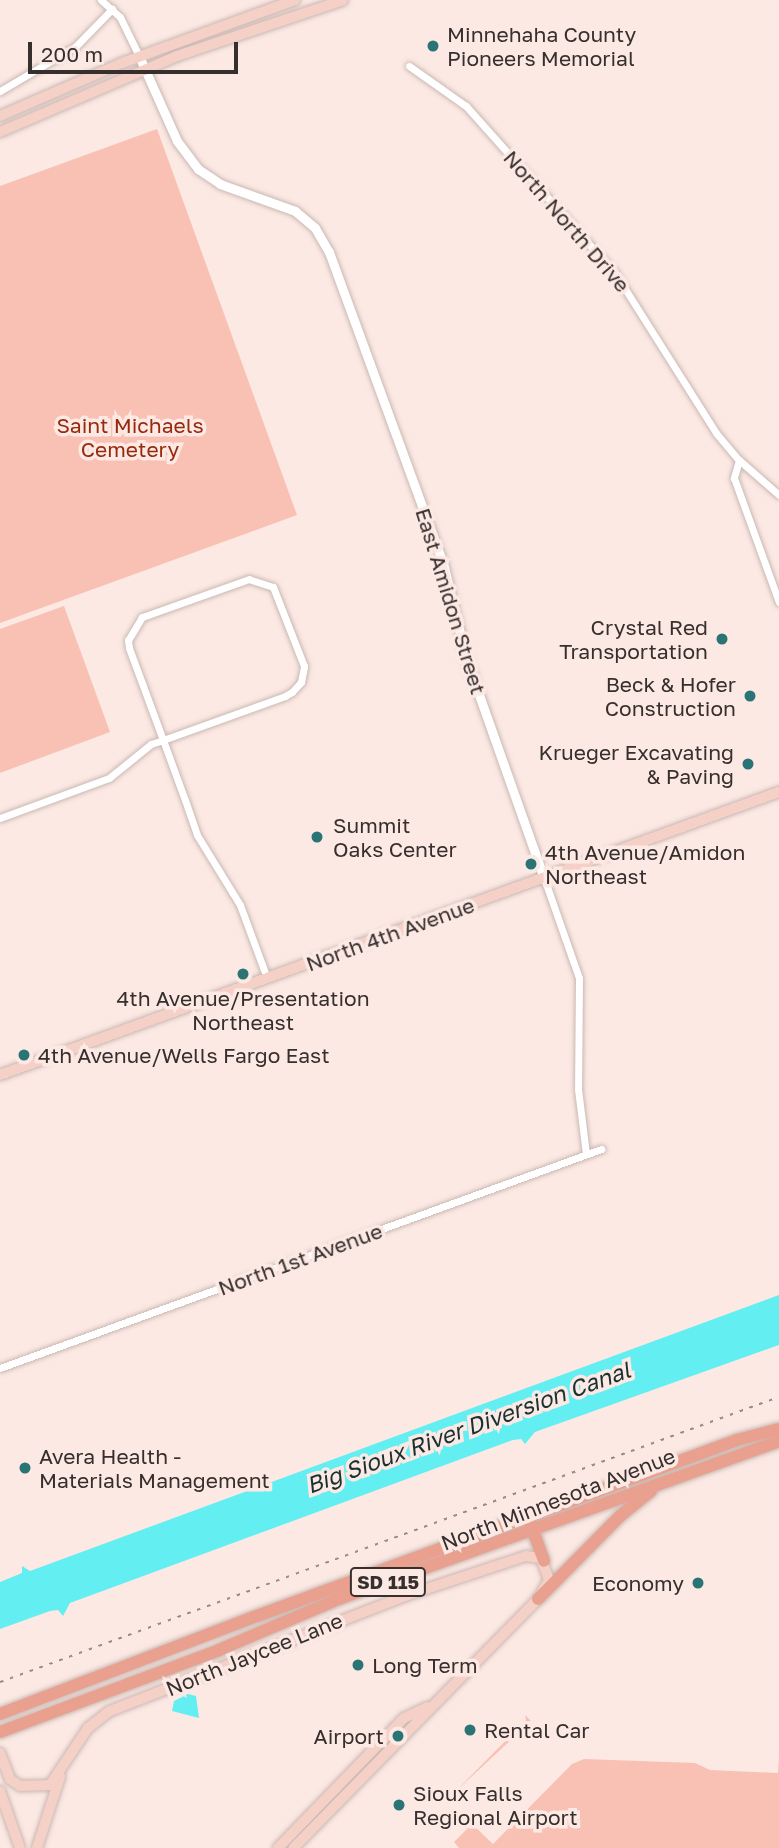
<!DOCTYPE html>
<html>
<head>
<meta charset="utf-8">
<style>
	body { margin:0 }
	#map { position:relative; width:779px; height:1848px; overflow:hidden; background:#fce9e4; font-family:"Golos Text",sans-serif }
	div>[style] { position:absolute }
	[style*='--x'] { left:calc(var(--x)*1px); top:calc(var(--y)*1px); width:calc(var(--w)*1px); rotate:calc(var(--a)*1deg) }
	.green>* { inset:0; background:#f9c1b3 }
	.water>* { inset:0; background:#63eff2 }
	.roads { filter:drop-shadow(0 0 2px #cab8b3) drop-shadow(0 0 2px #cab8b3) }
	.minor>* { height:7px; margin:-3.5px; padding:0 3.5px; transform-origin:3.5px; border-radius:3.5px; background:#fff }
	.tertiary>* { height:9px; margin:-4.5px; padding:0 4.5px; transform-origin:4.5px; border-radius:4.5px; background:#fff }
	.secondary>* { height:10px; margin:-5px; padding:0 5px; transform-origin:5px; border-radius:5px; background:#f4d0c7 }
	.primary>* { height:12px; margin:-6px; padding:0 6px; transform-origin:6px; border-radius:6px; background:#e9a08f }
	.rail>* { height:2px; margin-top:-1px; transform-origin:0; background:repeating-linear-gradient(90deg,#988b88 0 3.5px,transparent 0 10.5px) }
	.dots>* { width:19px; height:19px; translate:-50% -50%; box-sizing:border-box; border:4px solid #fce9e4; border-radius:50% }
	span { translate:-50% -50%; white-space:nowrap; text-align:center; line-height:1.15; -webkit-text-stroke:7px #fce9e4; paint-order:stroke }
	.shield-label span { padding:2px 5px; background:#fce9e4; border:2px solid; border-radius:5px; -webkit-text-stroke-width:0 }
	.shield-label { font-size:19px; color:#362f2e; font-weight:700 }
	.poi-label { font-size:21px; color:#362f2e }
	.left { translate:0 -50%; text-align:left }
	.right { translate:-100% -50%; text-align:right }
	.street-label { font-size:21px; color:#362f2e }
	.park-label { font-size:21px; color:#97290d }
	.water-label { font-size:23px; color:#193132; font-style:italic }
	.scale { position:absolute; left:28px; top:42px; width:210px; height:32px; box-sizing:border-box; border:4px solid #362f2e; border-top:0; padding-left:9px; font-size:21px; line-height:24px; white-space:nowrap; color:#362f2e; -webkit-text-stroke:5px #fce9e4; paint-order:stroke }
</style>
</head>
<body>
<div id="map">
	<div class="green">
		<i style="clip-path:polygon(157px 129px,297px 515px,0 623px,0 186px)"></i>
		<i style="clip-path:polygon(64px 606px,110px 732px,0 773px,0 629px)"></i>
		<i style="clip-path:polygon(525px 1715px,531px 1721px,454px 1793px,526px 1720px)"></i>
		<i style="clip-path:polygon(779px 1756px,779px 1848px,459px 1848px,454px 1842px,472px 1824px,493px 1844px,572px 1764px,584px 1759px,695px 1763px,710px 1770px,778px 1773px)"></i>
	</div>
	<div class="water">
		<i style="clip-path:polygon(779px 1295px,779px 1345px,535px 1432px,525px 1444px,521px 1439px,513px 1440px,70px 1603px,63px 1616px,58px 1610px,50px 1611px,0 1629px,0 1582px,22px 1573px,22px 1566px,30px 1571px)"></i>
		<i style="clip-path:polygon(188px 1694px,196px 1696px,199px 1718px,172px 1711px,174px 1701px)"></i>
	</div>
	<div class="roads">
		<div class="minor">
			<i style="--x:101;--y:0;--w:25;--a:42"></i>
			<i style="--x:120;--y:17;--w:43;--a:64"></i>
			<i style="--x:409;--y:66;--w:70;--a:35.1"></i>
			<i style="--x:466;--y:106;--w:224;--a:48.3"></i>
			<i style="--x:615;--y:273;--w:189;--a:57.7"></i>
			<i style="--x:716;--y:433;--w:35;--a:50"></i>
			<i style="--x:739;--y:460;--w:53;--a:41.2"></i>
			<i style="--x:0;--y:91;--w:88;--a:-30.6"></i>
			<i style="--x:76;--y:46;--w:52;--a:-45.8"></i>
			<i style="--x:739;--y:460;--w:19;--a:106"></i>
			<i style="--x:734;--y:478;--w:132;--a:70.1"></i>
			<i style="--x:0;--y:818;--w:116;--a:-20.2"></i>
			<i style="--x:109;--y:778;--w:54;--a:-39"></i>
			<i style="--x:151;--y:744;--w:13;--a:-18"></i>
			<i style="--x:163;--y:740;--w:130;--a:-19.8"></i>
			<i style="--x:285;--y:696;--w:8;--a:-30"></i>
			<i style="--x:292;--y:692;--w:13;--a:-48"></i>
			<i style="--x:301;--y:682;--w:16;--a:-79"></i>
			<i style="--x:304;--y:666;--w:85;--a:-111.4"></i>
			<i style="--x:273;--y:587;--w:25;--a:-162"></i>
			<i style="--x:249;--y:579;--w:114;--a:160.4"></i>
			<i style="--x:142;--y:617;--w:27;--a:121"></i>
			<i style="--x:128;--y:640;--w:8;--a:83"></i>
			<i style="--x:129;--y:648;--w:98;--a:69.7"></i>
			<i style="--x:163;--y:740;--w:64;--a:69.9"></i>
			<i style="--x:185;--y:800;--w:37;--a:71"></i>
			<i style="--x:197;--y:835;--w:82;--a:58.4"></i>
			<i style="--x:240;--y:905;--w:78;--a:69.7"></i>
			<i style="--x:544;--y:878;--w:106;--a:70.7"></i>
			<i style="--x:579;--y:978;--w:111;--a:90.5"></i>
			<i style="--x:578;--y:1089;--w:65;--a:83"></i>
			<i style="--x:0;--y:1368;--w:640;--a:-20.02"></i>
		</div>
		<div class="tertiary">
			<i style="--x:139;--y:56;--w:93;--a:65.9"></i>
			<i style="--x:177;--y:141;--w:35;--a:53"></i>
			<i style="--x:198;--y:169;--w:27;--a:34"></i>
			<i style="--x:220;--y:184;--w:80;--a:19.8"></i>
			<i style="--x:295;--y:211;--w:26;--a:40"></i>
			<i style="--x:315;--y:228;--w:28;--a:60"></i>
			<i style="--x:329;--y:252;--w:331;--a:69.9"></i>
			<i style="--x:443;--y:563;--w:98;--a:76.4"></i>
			<i style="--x:466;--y:658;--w:233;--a:70.5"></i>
		</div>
		<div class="secondary">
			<i style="--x:0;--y:116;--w:133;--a:-23.5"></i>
			<i style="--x:122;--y:63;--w:184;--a:-20"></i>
			<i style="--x:0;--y:132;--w:193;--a:-23.2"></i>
			<i style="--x:177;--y:56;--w:175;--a:-18.6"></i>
			<i style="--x:0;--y:1075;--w:829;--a:-19.97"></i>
			<i style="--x:0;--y:1753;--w:28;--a:69"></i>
			<i style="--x:10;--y:1779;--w:12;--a:35"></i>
			<i style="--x:20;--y:1786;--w:30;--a:-2"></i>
			<i style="--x:50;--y:1785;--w:69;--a:-56.3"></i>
			<i style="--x:88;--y:1728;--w:28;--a:-38"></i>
			<i style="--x:110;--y:1711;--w:317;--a:-21.3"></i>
			<i style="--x:405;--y:1596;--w:127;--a:-18.3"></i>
			<i style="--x:526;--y:1556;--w:15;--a:8"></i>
			<i style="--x:541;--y:1558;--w:23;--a:70"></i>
			<i style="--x:549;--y:1580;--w:22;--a:120"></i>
			<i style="--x:538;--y:1599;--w:349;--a:134.5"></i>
			<i style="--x:0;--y:1791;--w:60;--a:70.7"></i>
			<i style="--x:37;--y:1848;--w:75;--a:-72.1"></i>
			<i style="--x:278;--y:1848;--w:181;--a:-45.9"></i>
			<i style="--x:404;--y:1718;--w:26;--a:-25"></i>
		</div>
		<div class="primary">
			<i style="--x:531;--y:1525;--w:38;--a:70"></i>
			<i style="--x:538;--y:1599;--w:117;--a:-45.3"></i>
			<i style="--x:620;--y:1516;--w:40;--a:-39"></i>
			<i style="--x:0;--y:1714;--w:275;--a:-20.9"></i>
			<i style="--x:257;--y:1616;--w:511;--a:-20.14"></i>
			<i style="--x:737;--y:1440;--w:43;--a:-14.7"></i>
			<i style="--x:0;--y:1732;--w:234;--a:-20.5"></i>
			<i style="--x:219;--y:1650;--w:133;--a:-23.1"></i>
			<i style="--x:341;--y:1598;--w:465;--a:-19.7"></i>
		</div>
	</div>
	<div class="rail">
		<i style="--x:0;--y:1682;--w:829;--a:-20.1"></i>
	</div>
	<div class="dots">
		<i style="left:433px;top:46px;background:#2a7476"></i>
		<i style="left:722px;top:639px;background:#2a7476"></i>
		<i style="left:750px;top:696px;background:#2a7476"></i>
		<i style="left:748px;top:764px;background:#2a7476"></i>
		<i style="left:317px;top:837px;background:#2a7476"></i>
		<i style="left:531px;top:864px;background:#2a7476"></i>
		<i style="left:243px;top:974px;background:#2a7476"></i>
		<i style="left:24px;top:1055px;background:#2a7476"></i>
		<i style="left:25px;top:1468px;background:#2a7476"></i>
		<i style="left:698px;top:1583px;background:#2a7476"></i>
		<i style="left:358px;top:1665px;background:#2a7476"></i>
		<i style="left:470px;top:1730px;background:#2a7476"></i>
		<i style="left:398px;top:1736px;background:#2a7476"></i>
		<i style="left:399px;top:1805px;background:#2a7476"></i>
	</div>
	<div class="shield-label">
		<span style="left:388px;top:1582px">SD 115</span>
	</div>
	<div class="poi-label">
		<span class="left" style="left:447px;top:46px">Minnehaha County<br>Pioneers Memorial</span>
		<span class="right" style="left:708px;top:639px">Crystal Red<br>Transportation</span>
		<span class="right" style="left:736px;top:696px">Beck &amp; Hofer<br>Construction</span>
		<span class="right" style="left:734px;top:764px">Krueger Excavating<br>&amp; Paving</span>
		<span class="left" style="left:333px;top:837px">Summit<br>Oaks Center</span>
		<span class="left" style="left:545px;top:864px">4th Avenue/Amidon<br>Northeast</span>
		<span style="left:243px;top:1010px">4th Avenue/Presentation<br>Northeast</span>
		<span class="left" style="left:38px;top:1055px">4th Avenue/Wells Fargo East</span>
		<span class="left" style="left:39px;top:1468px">Avera Health -<br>Materials Management</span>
		<span class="right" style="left:684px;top:1583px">Economy</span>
		<span class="left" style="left:372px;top:1665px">Long Term</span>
		<span class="left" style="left:484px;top:1730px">Rental Car</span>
		<span class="right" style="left:384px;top:1736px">Airport</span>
		<span class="left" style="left:413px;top:1805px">Sioux Falls<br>Regional Airport</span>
	</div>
	<div class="street-label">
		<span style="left:567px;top:221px;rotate:49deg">North North Drive</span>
		<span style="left:451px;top:601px;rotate:73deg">East Amidon Street</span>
		<span style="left:390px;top:934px;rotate:-20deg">North 4th Avenue</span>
		<span style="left:300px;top:1259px;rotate:-20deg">North 1st Avenue</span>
		<span style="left:558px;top:1499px;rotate:-21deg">North Minnesota Avenue</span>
		<span style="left:254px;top:1654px;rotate:-22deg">North Jaycee Lane</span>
	</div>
	<div class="park-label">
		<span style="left:130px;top:437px">Saint Michaels<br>Cemetery</span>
	</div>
	<div class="water-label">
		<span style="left:468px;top:1427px;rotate:-20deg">Big Sioux River Diversion Canal</span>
	</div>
	<div class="scale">200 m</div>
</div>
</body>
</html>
